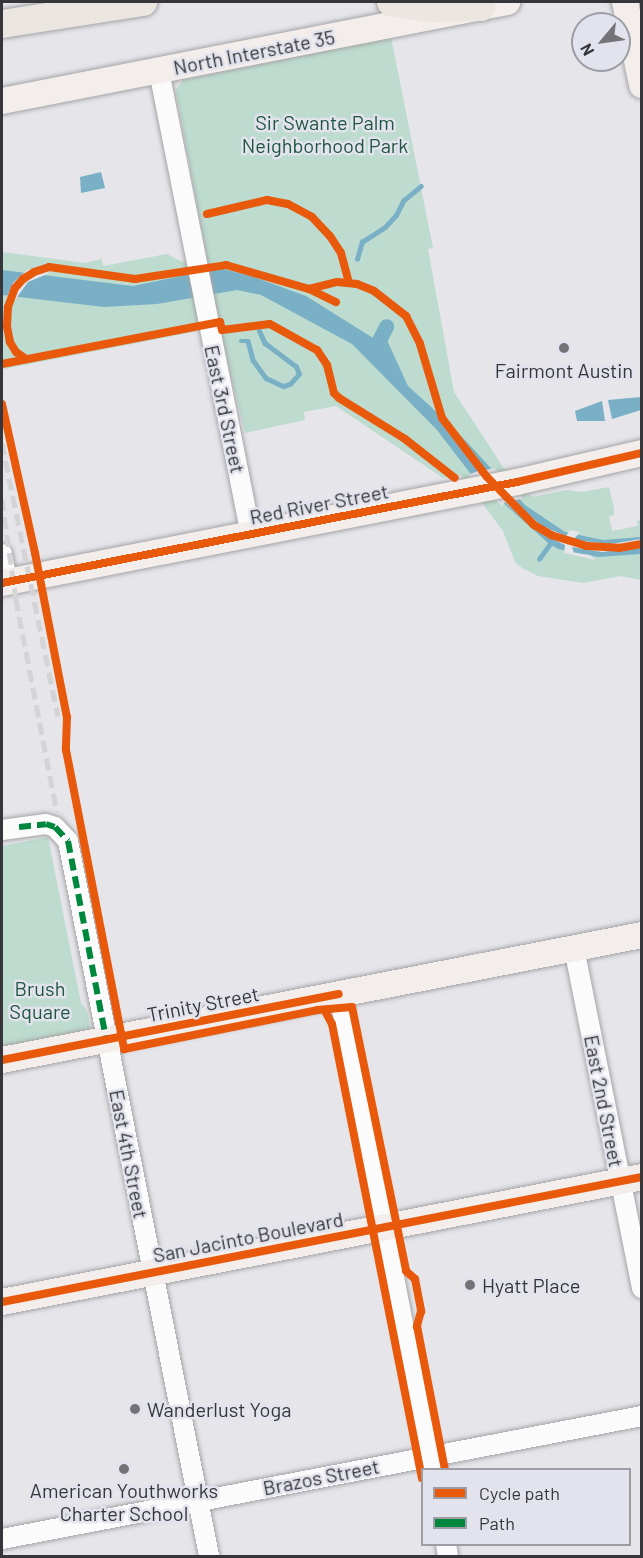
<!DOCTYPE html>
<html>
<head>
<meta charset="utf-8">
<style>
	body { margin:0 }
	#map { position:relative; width:643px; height:1558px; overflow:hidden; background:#e5e5ea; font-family:Barlow,sans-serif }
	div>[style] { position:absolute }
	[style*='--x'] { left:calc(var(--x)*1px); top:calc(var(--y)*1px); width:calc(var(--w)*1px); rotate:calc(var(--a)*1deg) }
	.green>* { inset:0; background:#bddbce }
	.water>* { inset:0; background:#79b0c6 }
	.pier>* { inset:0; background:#e5e5ea }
	.stream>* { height:4.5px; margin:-2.25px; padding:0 2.25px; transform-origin:2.25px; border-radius:2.25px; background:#79b0c6 }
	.canal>* { height:15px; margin:-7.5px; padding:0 7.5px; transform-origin:7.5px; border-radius:7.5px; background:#79b0c6 }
	.roads { filter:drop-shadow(0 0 2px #a4a4a7) drop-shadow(0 0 2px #a4a4a7) }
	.minor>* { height:20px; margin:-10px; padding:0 10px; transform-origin:10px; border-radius:10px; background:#fbfbfc }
	.major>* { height:26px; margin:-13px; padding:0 13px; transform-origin:13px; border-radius:13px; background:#f3eeeb }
	.highway>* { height:28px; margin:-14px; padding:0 14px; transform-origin:14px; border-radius:14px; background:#ece6e1 }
	.rail>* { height:4.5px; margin-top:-2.25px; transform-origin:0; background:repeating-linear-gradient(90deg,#d4d4d6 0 12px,transparent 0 18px) }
	.quiet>* { height:6px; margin-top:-3px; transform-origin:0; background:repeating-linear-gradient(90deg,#00873e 0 12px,transparent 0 18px) }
	.cycleway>* { height:8px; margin:-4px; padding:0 4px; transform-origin:4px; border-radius:4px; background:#e8590c }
	.dots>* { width:16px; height:16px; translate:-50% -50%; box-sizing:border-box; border:3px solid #e2e3ed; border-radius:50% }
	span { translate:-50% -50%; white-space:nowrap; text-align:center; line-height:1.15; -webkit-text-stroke:5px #e2e3ed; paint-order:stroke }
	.street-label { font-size:20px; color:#36363a }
	.park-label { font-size:20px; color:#1e563f }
	.poi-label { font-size:20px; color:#36363a }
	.left { translate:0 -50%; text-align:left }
	.frame { position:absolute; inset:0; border:3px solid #36363a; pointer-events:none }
	.legend { position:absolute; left:421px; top:1468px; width:210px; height:78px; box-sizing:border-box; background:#e2e3ed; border:2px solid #9d9ea5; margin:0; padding:8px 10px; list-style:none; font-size:18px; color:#36363a }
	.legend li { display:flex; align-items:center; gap:12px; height:30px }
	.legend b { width:30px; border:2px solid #9d9ea5 }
	.north { position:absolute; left:571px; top:12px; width:60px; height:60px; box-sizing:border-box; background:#e2e3ed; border:2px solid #9d9ea5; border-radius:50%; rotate:241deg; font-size:16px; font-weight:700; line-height:24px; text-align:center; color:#36363a }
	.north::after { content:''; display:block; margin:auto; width:21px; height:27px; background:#737378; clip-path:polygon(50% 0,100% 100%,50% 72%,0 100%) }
</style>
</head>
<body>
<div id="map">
	<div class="green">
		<i style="clip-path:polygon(391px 37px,433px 248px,428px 249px,454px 392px,503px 467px,532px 497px,567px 490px,582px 492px,609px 487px,614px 508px,614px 515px,609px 516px,612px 531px,638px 526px,637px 521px,641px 520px,641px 580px,621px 576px,583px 583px,538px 576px,522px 568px,515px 562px,503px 531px,461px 475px,443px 478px,336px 406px,304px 412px,305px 420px,245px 433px,219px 327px,4px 369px,2px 357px,2px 252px,85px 263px,102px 259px,103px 266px,167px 254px,182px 262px,207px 258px,177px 98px,176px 90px,183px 80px)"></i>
		<i style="clip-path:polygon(48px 837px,81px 1003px,87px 1011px,90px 1025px,88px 1034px,2px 1050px,2px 846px)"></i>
	</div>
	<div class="water">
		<i style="clip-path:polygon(101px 172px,105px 188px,81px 193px,80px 177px)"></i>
		<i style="clip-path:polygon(220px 268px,254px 277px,306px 296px,373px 338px,378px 334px,385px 336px,408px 386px,452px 426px,525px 505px,565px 532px,603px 540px,641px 537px,641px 554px,598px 557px,558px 549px,548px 543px,470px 473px,437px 430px,352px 344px,261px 295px,237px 290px,157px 304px,104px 307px,2px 295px,2px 270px,133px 286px)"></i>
		<i style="clip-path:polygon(641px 397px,641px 410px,612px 419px,608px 400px)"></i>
		<i style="clip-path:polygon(602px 401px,605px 421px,577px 421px,575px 411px)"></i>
	</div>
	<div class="pier">
		<i style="clip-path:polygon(28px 269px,50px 273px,28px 282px,15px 300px,6px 299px,13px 283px)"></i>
		<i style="clip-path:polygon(434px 408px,448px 419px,486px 470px,494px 468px,523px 498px,513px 501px,542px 526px,566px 536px,570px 530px,580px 532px,574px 539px,590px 542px,611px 544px,641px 539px,641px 548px,602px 552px,572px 547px,574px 553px,590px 555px,596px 560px,564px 553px,565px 545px,536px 531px,505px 502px,502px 506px,468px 475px,478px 471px,447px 431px)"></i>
	</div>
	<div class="stream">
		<i style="--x:357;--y:259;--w:18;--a:-74"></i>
		<i style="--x:362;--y:242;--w:27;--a:-33"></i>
		<i style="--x:385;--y:227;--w:16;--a:-47"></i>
		<i style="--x:396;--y:215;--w:16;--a:-63"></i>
		<i style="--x:403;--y:201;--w:23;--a:-40"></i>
		<i style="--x:241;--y:341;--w:7;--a:0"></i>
		<i style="--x:248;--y:341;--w:20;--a:75"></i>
		<i style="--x:253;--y:360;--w:22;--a:54"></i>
		<i style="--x:266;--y:378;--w:19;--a:25"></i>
		<i style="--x:283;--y:386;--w:7;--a:-16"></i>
		<i style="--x:290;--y:384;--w:13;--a:-48"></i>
		<i style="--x:299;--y:374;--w:8;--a:-113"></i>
		<i style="--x:296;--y:367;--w:39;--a:-143"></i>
		<i style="--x:265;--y:344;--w:14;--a:-115"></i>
		<i style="--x:539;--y:559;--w:19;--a:-54"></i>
	</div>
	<div class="canal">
		<i style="--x:373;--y:352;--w:29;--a:-63"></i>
	</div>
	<div class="roads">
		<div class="minor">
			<i style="--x:159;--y:71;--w:473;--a:78.8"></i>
			<i style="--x:2;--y:554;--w:28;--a:80"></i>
			<i style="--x:2;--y:830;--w:44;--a:-7.8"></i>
			<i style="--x:46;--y:824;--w:9;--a:18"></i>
			<i style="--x:55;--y:827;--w:19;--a:47"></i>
			<i style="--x:68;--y:841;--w:729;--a:78.84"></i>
			<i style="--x:574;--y:948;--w:347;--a:78.7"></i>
			<i style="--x:339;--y:994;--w:484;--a:79"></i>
			<i style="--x:2;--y:1539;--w:652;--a:-10.88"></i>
			<i style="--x:446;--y:1544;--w:12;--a:81"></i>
		</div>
		<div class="major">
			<i style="--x:625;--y:2;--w:85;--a:78.4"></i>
			<i style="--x:2;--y:101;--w:515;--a:-11.09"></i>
			<i style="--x:2;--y:583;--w:525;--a:-11.1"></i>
			<i style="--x:517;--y:482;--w:128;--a:-13.1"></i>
			<i style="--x:2;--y:1060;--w:652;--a:-11.05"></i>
			<i style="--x:2;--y:1302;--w:652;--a:-11.05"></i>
		</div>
		<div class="highway">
			<i style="--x:391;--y:2;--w:39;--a:9"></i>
			<i style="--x:430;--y:8;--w:51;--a:-1.1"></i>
			<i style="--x:2;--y:24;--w:143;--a:-8.9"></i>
		</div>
	</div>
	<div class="rail">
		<i style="--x:2;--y:443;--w:279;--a:78.4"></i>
		<i style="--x:2;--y:499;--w:101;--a:82"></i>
		<i style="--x:16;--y:599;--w:217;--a:79.1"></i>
	</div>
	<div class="quiet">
		<i style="--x:19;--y:827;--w:27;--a:-6"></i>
		<i style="--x:46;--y:824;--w:9;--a:18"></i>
		<i style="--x:55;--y:827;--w:19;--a:47"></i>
		<i style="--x:68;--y:841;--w:202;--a:79.1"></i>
	</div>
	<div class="cycleway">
		<i style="--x:207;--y:214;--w:62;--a:-13.1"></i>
		<i style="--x:267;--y:200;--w:21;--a:11"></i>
		<i style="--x:288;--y:204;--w:27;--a:28"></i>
		<i style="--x:312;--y:217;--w:26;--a:47"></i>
		<i style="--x:330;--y:236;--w:20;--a:57"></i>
		<i style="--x:341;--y:253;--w:31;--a:75"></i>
		<i style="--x:309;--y:289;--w:29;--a:-14"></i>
		<i style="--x:337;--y:282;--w:20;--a:6"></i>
		<i style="--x:357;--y:284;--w:18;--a:22"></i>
		<i style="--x:374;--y:291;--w:41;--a:38"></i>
		<i style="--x:406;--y:316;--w:31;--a:63"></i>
		<i style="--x:420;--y:344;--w:77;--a:73.4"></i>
		<i style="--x:442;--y:418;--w:74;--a:52.7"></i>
		<i style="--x:487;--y:477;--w:67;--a:45.6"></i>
		<i style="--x:534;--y:525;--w:20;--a:30"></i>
		<i style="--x:551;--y:535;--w:37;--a:17"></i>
		<i style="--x:586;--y:546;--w:33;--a:3"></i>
		<i style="--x:619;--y:548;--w:23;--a:-10"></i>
		<i style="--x:26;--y:359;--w:12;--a:-145"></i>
		<i style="--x:16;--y:352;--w:12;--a:-121"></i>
		<i style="--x:10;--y:342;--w:16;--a:-101"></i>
		<i style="--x:7;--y:326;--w:19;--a:-87"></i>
		<i style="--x:8;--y:307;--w:20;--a:-70"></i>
		<i style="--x:15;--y:288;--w:12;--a:-48"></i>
		<i style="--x:23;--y:279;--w:13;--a:-32"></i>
		<i style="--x:34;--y:272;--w:16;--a:-18"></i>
		<i style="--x:49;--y:267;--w:87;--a:7.9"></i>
		<i style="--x:135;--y:279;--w:92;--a:-8.7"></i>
		<i style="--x:226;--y:265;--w:86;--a:16.1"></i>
		<i style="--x:309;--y:289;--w:30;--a:26"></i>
		<i style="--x:2;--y:364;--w:222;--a:-10.9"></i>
		<i style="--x:220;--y:322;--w:8;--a:76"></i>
		<i style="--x:222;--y:330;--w:48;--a:-7.1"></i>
		<i style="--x:270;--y:324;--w:54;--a:29"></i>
		<i style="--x:317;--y:350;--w:18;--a:56"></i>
		<i style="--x:327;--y:365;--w:29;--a:76"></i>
		<i style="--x:334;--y:393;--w:7;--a:45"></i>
		<i style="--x:339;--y:398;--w:78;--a:31.8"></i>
		<i style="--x:405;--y:439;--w:63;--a:38"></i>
		<i style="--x:2;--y:404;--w:153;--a:77.5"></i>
		<i style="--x:35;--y:553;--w:167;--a:79"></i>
		<i style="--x:67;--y:717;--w:33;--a:92"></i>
		<i style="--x:66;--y:750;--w:305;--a:79"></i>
		<i style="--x:124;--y:1049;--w:197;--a:-11.4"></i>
		<i style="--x:317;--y:1010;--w:35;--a:-5"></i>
		<i style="--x:352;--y:1007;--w:269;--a:78.4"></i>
		<i style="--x:406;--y:1271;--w:12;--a:42"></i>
		<i style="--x:415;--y:1279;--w:33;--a:79"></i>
		<i style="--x:421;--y:1311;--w:16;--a:105"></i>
		<i style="--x:417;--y:1326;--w:147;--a:79"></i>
		<i style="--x:2;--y:583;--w:525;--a:-11.1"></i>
		<i style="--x:517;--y:482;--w:128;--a:-13.1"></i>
		<i style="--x:325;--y:1011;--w:15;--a:62"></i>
		<i style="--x:332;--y:1024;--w:463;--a:78.8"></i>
		<i style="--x:2;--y:1060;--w:343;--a:-11.1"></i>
		<i style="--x:2;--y:1302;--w:652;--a:-11.05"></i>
	</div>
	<div class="dots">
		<i style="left:564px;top:348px;background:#737378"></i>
		<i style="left:470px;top:1285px;background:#737378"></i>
		<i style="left:135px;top:1409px;background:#737378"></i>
		<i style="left:124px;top:1469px;background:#737378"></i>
	</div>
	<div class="street-label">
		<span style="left:254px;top:52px;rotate:-11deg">North Interstate 35</span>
		<span style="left:225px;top:409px;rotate:78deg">East 3rd Street</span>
		<span style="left:319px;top:504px;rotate:-11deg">Red River Street</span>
		<span style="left:203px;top:1004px;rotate:-11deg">Trinity Street</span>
		<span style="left:604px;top:1101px;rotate:79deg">East 2nd Street</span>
		<span style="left:129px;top:1154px;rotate:79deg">East 4th Street</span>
		<span style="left:248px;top:1237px;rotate:-11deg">San Jacinto Boulevard</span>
		<span style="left:321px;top:1477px;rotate:-11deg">Brazos Street</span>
	</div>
	<div class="park-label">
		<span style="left:325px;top:134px">Sir Swante Palm<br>Neighborhood Park</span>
		<span style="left:40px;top:1000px">Brush<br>Square</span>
	</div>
	<div class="poi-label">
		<span style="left:564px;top:370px">Fairmont Austin</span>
		<span class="left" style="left:482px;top:1285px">Hyatt Place</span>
		<span class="left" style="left:147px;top:1409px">Wanderlust Yoga</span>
		<span style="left:124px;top:1502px">American Youthworks<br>Charter School</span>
	</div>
	<div class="frame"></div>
	<ul class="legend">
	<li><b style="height:8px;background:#e8590c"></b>Cycle path</li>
	<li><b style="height:8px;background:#00873e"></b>Path</li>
	</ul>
	<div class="north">N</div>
</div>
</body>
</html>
